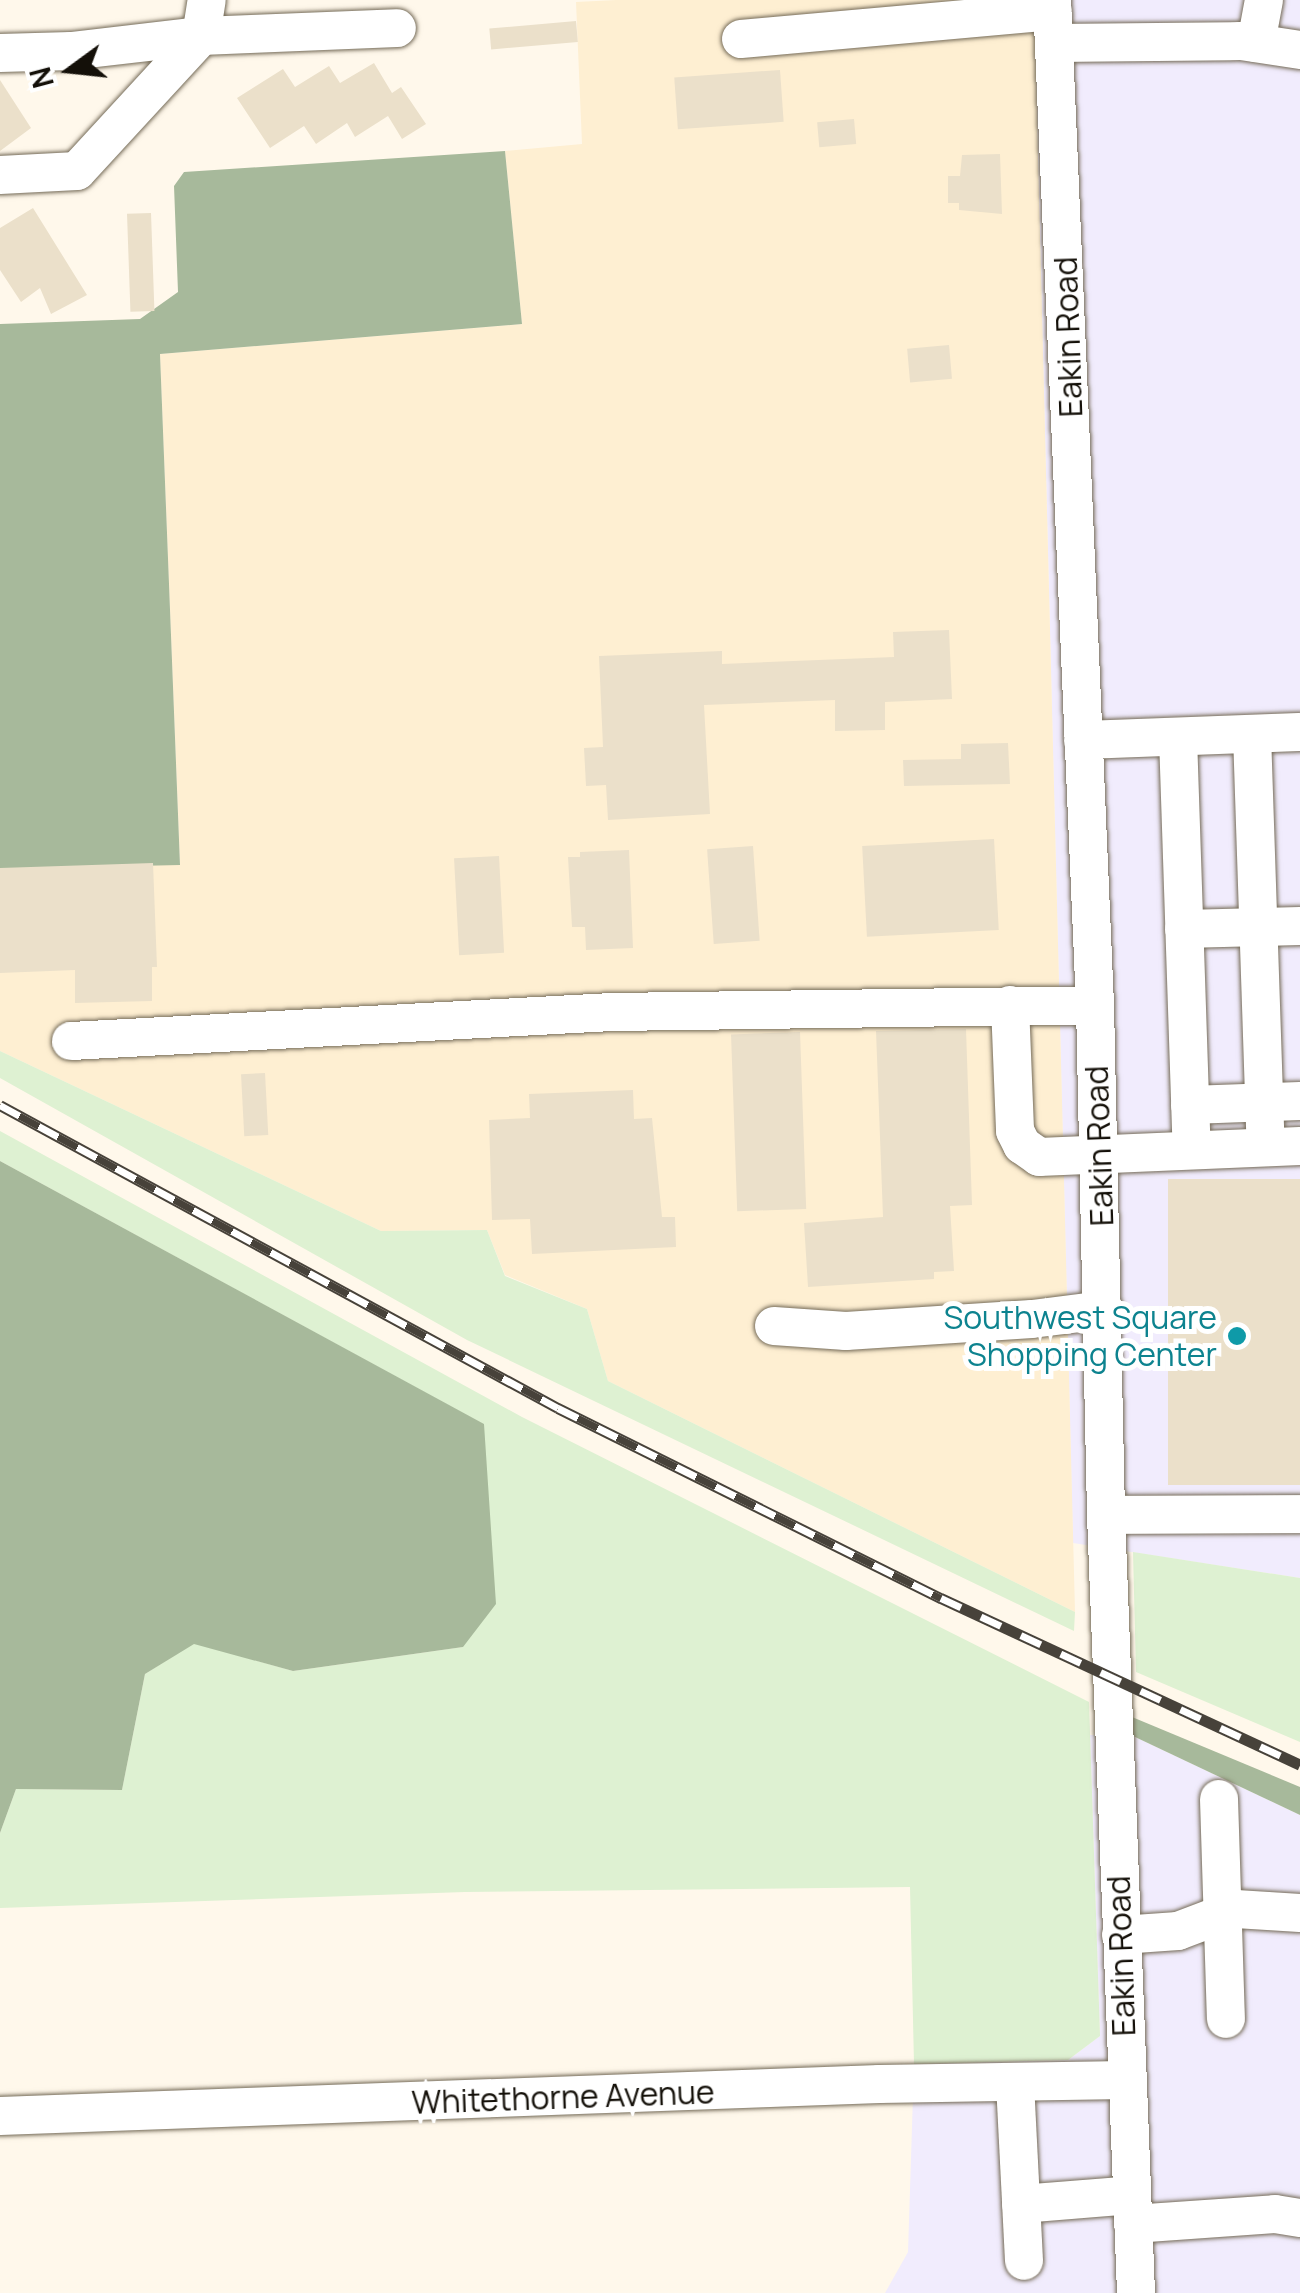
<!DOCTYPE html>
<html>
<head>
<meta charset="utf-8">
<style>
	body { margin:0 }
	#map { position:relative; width:1300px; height:2293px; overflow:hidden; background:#fff8eb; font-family:Manrope,sans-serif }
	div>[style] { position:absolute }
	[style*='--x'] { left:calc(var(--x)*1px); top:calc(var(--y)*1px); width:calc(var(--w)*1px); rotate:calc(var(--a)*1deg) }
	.commercial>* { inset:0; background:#f1ecfd }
	.built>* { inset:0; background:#feefd2 }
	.green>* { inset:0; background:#def1d2 }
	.forest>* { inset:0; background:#a7b99b }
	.building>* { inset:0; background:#ebe0ca; transform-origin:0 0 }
	.roads { filter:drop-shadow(0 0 2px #756b58) drop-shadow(0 0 2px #756b58) }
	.minor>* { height:38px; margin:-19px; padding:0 19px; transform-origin:19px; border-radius:19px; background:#fff }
	.rail>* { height:11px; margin-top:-5.5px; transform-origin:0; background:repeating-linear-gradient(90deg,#fff 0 22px,#47423a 0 44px); box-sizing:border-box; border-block:2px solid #47423a }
	.dots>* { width:28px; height:28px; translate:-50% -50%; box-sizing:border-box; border:5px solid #fff; border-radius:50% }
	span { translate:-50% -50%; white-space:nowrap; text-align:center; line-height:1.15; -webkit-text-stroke:10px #fff; paint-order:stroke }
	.street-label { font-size:32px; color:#141009 }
	.culture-label { font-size:32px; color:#0d838f }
	.right { translate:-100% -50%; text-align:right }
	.north { position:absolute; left:20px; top:20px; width:100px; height:100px; -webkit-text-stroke:8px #fff; paint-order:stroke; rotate:255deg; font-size:28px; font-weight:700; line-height:40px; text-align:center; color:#141009 }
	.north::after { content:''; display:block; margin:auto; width:35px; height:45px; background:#141009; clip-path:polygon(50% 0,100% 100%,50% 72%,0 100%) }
</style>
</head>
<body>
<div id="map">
	<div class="commercial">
		<i style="clip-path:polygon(1034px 0,1300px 0,1300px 1578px,1073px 1543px)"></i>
		<i style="clip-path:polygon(1090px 1735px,1133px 1736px,1300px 1815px,1300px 2293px,885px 2293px,908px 2252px,914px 2064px,1068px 2060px,1100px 2036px)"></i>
	</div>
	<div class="built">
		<i style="clip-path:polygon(616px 0,1034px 0,1075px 1612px,608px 1381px,587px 1309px,505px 1275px,487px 1230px,381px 1231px,0 1051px,0 869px,180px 864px,160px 354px,522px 324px,505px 151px,582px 144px,576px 2px)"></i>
	</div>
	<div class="green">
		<i style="clip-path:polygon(0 1051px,381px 1231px,487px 1230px,505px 1276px,587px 1309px,608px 1381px,1075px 1612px,1074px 1631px,467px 1340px,0 1078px)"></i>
		<i style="clip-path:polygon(0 1131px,522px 1417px,1089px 1702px,1100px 2036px,1068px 2060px,914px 2064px,910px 1887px,465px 1892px,0 1908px,0 1833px,16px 1789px,122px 1790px,145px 1674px,194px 1643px,293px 1671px,463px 1647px,483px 1424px,0 1161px)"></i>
		<i style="clip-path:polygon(1133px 1552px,1300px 1578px,1300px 1742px,1136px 1672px)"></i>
	</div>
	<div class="forest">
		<i style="clip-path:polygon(505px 151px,522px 324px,160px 354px,180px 865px,0 869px,0 324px,140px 319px,178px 292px,174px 186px,184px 172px)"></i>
		<i style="clip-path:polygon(0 1161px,484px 1424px,496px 1604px,463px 1647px,293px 1671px,194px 1644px,145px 1674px,122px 1790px,16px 1789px,0 1833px)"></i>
		<i style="clip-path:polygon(1132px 1717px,1300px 1787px,1300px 1815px,1133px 1736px)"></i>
	</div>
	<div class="building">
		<i style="left:576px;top:21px;width:21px;height:87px;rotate:85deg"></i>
		<i style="clip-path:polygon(374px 63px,392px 93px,401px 87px,426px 124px,402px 139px,388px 116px,355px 137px,347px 123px,316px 144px,304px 126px,270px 148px,237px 98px,283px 69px,295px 87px,329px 66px,340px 83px)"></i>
		<i style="left:780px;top:70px;width:52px;height:106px;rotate:86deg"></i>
		<i style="clip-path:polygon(0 80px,31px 128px,0 151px)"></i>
		<i style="left:854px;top:119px;width:25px;height:37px;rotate:85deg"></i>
		<i style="clip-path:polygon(1000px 154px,1002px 214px,959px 210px,959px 203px,948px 203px,948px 176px,960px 176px,962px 155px)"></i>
		<i style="clip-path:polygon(33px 208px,87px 295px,51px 314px,40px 288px,21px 302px,0 270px,0 228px)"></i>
		<i style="left:151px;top:213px;width:98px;height:24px;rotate:88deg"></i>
		<i style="left:949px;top:345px;width:34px;height:42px;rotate:85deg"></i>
		<i style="clip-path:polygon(949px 630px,952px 699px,885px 702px,885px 730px,835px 731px,835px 700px,704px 705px,710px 814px,608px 820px,606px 785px,586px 786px,584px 748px,603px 747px,599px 656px,722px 651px,722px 664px,894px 657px,893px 632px)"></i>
		<i style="clip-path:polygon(1008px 743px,1010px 784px,904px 786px,903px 760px,961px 759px,961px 744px)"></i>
		<i style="left:994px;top:839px;width:91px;height:132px;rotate:87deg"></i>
		<i style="left:753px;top:846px;width:95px;height:46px;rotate:86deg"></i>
		<i style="clip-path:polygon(629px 850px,633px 948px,586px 950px,585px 927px,572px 927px,568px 857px,580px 857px,580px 852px)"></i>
		<i style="left:499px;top:856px;width:97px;height:45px;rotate:87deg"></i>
		<i style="clip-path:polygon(153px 863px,157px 967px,152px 967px,152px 1001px,75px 1003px,75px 970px,0 973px,0 868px)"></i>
		<i style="clip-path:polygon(966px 1029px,972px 1205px,950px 1206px,954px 1271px,934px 1272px,934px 1279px,808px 1287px,804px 1223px,883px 1217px,876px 1031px)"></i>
		<i style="left:800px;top:1032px;width:177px;height:69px;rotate:88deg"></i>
		<i style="left:265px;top:1073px;width:62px;height:24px;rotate:87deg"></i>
		<i style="clip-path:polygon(633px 1090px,634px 1119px,652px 1118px,662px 1217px,675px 1217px,676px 1247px,532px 1254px,530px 1219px,492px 1220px,489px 1120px,530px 1118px,529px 1094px)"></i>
		<i style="left:1300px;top:1179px;width:306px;height:132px;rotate:90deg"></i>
	</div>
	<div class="roads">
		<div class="minor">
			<i style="--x:1052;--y:0;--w:1006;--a:87.55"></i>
			<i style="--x:1095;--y:1005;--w:510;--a:88.76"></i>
			<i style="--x:1106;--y:1515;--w:779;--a:87.79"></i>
			<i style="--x:741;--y:39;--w:313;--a:-5.1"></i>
			<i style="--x:1055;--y:43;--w:186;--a:-0.6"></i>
			<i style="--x:1241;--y:41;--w:60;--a:8.7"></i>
			<i style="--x:1256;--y:43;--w:44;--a:-79.5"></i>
			<i style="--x:0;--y:53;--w:71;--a:-1.6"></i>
			<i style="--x:71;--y:51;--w:131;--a:-6.6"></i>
			<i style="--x:201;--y:36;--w:196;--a:-2.3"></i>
			<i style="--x:0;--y:175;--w:77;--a:-3"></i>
			<i style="--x:77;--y:171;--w:183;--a:-47.4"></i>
			<i style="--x:201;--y:36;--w:36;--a:-81"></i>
			<i style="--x:1252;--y:734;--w:412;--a:88.1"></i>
			<i style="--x:1178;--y:737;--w:412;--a:88.1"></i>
			<i style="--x:1083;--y:740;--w:217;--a:-2.1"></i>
			<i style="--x:1184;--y:929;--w:116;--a:-1.5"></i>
			<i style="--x:1010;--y:1005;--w:126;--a:87.7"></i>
			<i style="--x:1015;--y:1131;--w:16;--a:63"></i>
			<i style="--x:1022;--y:1145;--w:21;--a:35"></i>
			<i style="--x:1039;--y:1157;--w:261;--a:-2.4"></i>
			<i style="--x:71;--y:1041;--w:542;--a:-3.07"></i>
			<i style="--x:612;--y:1012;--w:483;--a:-0.8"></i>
			<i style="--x:1190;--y:1105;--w:110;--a:-2.1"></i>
			<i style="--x:774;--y:1326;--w:72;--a:4"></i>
			<i style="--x:846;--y:1331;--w:186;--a:-3.7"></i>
			<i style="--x:1032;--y:1319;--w:73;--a:-7.1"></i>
			<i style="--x:1106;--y:1515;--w:194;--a:-0.3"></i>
			<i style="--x:1219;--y:1799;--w:220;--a:88.2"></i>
			<i style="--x:1121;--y:1935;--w:57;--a:-4"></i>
			<i style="--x:1178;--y:1931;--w:62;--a:-20.8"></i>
			<i style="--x:1236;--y:1909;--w:64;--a:3.6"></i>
			<i style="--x:1015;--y:2083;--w:178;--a:87.1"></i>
			<i style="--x:0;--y:2116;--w:880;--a:-2.08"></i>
			<i style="--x:879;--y:2084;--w:247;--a:-0.9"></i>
			<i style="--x:1021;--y:2204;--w:111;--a:-4.6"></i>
			<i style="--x:1133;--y:2224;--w:142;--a:-4"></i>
			<i style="--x:1275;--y:2214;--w:25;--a:9"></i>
		</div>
	</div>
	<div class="rail">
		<i style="--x:0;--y:1105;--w:635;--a:28.5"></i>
		<i style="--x:558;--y:1408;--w:428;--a:26.4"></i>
		<i style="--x:941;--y:1598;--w:396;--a:24.9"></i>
	</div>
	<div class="dots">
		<i style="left:1237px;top:1336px;background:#0f9aa8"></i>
	</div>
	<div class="street-label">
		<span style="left:1068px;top:337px;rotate:-92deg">Eakin Road</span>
		<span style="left:1099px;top:1146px;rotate:-92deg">Eakin Road</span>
		<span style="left:1121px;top:1956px;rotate:-92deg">Eakin Road</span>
		<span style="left:563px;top:2097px;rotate:-2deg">Whitethorne Avenue</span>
	</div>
	<div class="culture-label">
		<span class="right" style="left:1217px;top:1336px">Southwest Square<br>Shopping Center</span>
	</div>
	<div class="north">N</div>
</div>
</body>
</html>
